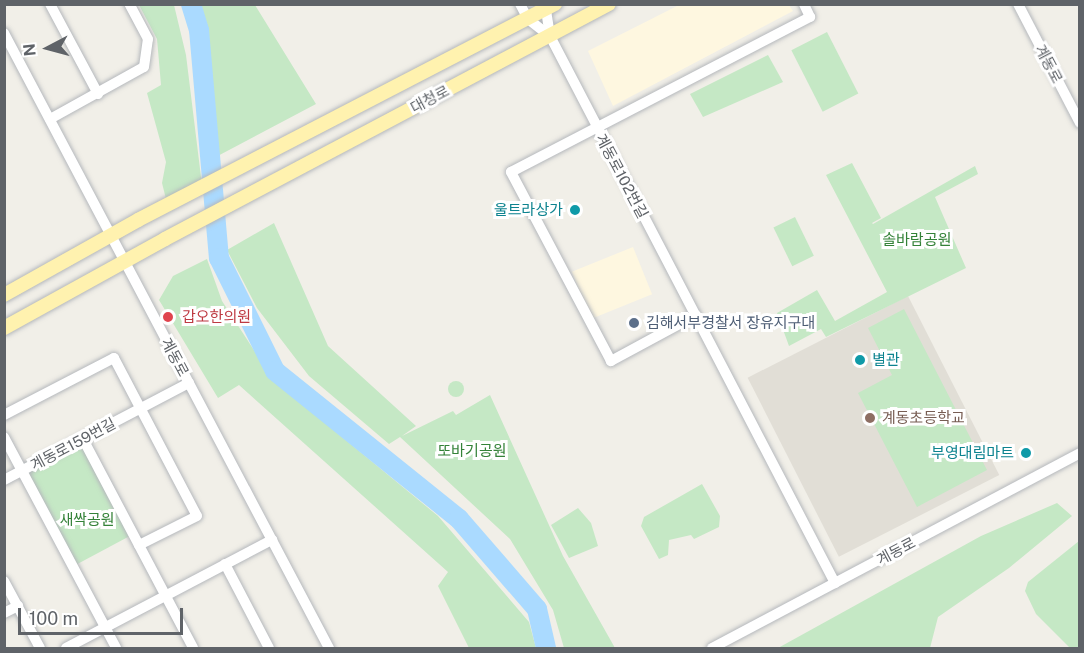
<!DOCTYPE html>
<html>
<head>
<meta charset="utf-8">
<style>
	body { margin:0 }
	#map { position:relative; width:1084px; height:653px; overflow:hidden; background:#f1efe8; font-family:"Public Sans","Noto Sans KR",sans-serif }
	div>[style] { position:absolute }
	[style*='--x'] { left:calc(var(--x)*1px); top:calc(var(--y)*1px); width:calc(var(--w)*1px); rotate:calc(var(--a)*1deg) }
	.commercial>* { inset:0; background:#fef7e0; transform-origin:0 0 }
	.education>* { inset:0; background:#e1ded6; transform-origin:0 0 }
	.green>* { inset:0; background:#c5e8c5; transform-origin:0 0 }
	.round { border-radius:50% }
	.river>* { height:20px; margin:-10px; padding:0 10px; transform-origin:10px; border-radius:10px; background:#aadaff }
	.roads { filter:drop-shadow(0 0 2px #b5b8bc) drop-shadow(0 0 2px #b5b8bc) }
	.minor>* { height:10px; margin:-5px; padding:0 5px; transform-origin:5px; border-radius:5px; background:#fff }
	.major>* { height:14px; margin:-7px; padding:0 7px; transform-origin:7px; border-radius:7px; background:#fff2af }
	.dots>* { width:16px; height:16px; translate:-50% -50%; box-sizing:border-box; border:3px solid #fff; border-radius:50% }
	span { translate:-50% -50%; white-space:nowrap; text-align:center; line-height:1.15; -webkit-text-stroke:6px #fff; paint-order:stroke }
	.street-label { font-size:15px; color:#5f6368 }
	.culture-label { font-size:15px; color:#0d838f }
	.right { translate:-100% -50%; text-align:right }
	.left { translate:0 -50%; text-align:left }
	.park-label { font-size:15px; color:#348238 }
	.health-label { font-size:15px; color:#be3a42 }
	.service-label { font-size:15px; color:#4e5e75 }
	.education-label { font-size:15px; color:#785e54 }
	.frame { position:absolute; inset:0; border:6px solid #5f6368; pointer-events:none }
	.north { position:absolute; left:18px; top:18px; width:60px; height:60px; -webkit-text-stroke:4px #fff; paint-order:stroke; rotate:264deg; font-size:16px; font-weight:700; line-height:24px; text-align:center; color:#5f6368 }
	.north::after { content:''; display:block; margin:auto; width:21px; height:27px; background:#5f6368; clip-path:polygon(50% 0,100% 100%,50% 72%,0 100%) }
	.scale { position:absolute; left:18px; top:608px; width:165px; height:27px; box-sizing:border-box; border:3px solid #5f6368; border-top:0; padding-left:8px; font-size:18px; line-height:21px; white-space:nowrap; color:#5f6368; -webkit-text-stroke:4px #fff; paint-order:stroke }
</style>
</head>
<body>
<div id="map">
	<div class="commercial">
		<i style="clip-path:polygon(679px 5px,789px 5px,793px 11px,613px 106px,588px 51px)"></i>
		<i style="left:633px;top:247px;width:51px;height:66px;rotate:68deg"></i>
	</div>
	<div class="education">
		<i style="left:908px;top:296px;width:201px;height:180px;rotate:63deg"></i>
	</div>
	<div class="green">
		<i style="clip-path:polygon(139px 5px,174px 5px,186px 55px,202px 185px,167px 203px,162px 183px,166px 162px,147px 93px,161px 85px,157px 39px)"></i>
		<i style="clip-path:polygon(200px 5px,255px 5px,316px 104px,212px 159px,211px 89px)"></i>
		<i style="left:827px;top:32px;width:69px;height:40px;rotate:63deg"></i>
		<i style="clip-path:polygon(768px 55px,783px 82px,703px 117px,690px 94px)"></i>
		<i style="clip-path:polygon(852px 163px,881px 218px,872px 223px,873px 224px,975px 166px,978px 174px,935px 197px,966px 268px,826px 337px,821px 329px,789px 346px,777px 313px,817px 290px,835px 321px,887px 292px,826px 175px)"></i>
		<i style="left:795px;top:217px;width:43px;height:24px;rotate:64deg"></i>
		<i style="clip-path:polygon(274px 223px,328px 346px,416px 426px,402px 436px,453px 411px,456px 415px,490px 395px,563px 556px,615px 648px,564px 648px,553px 610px,510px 539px,400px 437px,389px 444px,309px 376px,257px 308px,227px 250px)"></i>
		<i style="clip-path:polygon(207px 259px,222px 301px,274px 381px,438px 516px,529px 622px,536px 648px,469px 648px,438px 586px,448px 572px,239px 385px,218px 398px,159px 300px,173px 276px)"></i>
		<i style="clip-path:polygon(904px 309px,987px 470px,917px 507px,858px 393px,892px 375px,868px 328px)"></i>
		<i class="round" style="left:448px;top:381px;width:16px;height:16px"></i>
		<i style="left:81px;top:442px;width:106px;height:61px;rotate:62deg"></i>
		<i style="clip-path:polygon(702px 484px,720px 516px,719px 527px,694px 539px,691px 535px,669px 540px,668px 555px,659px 559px,641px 526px,644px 517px)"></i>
		<i style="clip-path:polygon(1057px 503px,1072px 516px,1009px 568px,938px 617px,930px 648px,778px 648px,981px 536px)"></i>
		<i style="clip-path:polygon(578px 508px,591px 523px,598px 546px,569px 558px,551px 525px)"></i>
		<i style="clip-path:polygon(1079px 541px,1079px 648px,1070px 648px,1036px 614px,1025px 591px,1028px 582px)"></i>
	</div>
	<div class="river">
		<i style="--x:191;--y:4;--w:27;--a:73"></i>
		<i style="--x:199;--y:30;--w:229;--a:85"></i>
		<i style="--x:219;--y:258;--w:126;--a:63.6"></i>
		<i style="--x:275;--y:371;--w:236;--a:38.8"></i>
		<i style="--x:459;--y:519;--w:119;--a:49.1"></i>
		<i style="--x:537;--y:609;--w:40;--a:77"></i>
	</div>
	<div class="roads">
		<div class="minor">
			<i style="--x:50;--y:4;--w:102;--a:61.9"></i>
			<i style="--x:520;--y:4;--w:17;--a:62"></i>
			<i style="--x:528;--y:19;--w:28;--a:38"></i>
			<i style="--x:545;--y:4;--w:32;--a:81"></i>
			<i style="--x:550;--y:36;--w:617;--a:62.48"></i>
			<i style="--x:1018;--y:4;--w:134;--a:62.5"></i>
			<i style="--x:4;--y:33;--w:696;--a:62.15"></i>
			<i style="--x:50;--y:119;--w:107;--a:-29"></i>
			<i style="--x:144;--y:67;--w:28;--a:-82"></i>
			<i style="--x:148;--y:39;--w:40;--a:-118"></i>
			<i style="--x:696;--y:315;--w:97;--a:151.6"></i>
			<i style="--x:611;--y:361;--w:214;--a:-117.9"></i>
			<i style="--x:511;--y:172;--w:337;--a:-27.4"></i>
			<i style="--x:810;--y:17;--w:14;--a:-115"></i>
			<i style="--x:4;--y:415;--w:124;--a:-27.4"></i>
			<i style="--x:114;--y:358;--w:178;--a:62.3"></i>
			<i style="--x:197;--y:516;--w:65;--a:153.4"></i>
			<i style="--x:4;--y:437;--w:239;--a:62"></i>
			<i style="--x:83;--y:439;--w:236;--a:62.2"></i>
			<i style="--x:4;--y:480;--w:209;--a:-27.7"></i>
			<i style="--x:225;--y:564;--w:95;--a:62.4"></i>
			<i style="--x:4;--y:581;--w:76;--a:61.8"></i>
			<i style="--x:4;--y:613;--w:16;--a:-27"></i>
			<i style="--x:66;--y:648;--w:233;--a:-27.7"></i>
			<i style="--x:712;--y:648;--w:416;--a:-27.9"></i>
		</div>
		<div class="major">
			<i style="--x:4;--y:295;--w:154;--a:-29.2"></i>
			<i style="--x:138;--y:220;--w:470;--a:-27.4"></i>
			<i style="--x:4;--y:328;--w:184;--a:-28.9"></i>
			<i style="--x:165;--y:239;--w:502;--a:-27.89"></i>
		</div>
	</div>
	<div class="dots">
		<i style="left:575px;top:210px;background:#0f9aa8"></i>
		<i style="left:168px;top:317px;background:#e0444e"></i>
		<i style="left:634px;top:323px;background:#5c6f8a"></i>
		<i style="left:860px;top:360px;background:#0f9aa8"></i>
		<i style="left:870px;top:418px;background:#8d6e63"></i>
		<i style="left:1026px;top:453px;background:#0f9aa8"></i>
	</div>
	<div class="street-label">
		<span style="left:1049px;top:64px;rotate:62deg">계동로</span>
		<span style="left:430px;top:99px;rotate:-28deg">대청로</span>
		<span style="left:622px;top:176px;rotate:62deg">계동로102번길</span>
		<span style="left:175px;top:357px;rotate:62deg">계동로</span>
		<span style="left:73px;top:444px;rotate:-28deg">계동로159번길</span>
		<span style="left:896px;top:551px;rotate:-28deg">계동로</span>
	</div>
	<div class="culture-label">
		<span class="right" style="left:563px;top:210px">울트라상가</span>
		<span class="left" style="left:872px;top:360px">별관</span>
		<span class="right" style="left:1014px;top:453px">부영대림마트</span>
	</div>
	<div class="park-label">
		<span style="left:917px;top:240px">솔바람공원</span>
		<span style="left:472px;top:451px">또바기공원</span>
		<span style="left:87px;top:520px">새싹공원</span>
	</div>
	<div class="health-label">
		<span class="left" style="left:182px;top:317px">갑오한의원</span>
	</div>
	<div class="service-label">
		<span class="left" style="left:646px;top:323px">김해서부경찰서 장유지구대</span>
	</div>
	<div class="education-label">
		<span class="left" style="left:882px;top:418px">계동초등학교</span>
	</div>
	<div class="frame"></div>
	<div class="north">N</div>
	<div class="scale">100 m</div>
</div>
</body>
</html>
